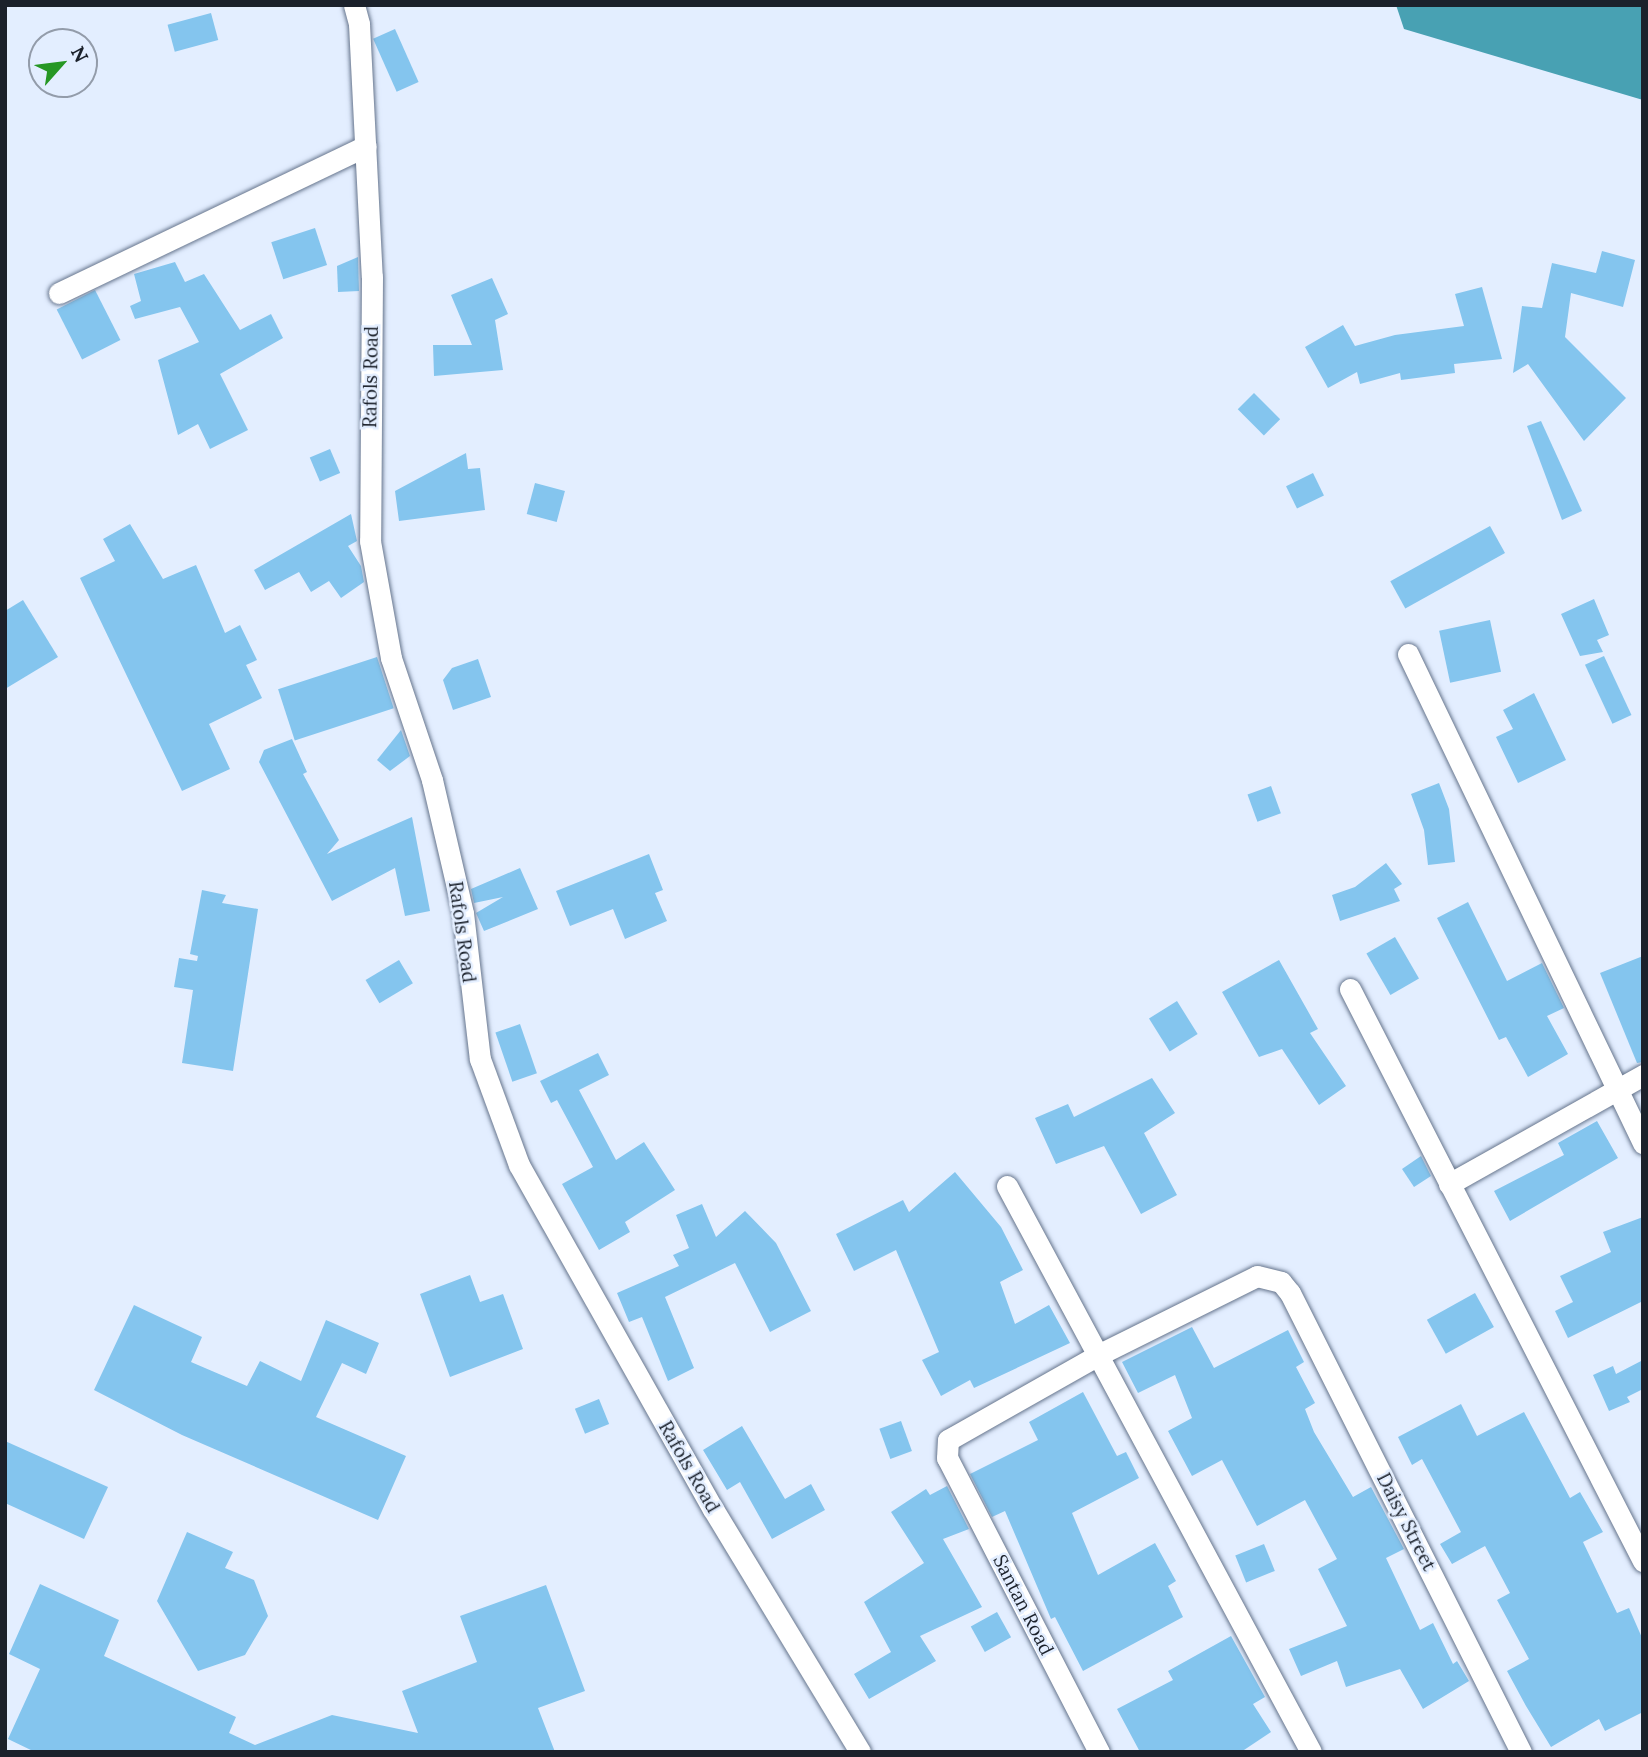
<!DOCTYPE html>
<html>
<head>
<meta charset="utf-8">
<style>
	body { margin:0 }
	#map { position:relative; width:1648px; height:1757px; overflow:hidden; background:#e3eeff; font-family:Lora,serif }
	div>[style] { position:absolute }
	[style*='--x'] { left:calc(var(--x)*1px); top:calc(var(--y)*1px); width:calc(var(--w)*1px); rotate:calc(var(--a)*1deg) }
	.water>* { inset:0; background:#48a1b3 }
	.building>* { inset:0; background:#84c5ee; transform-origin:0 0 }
	.roads { filter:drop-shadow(0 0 2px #66758d) drop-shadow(0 0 2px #66758d) }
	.street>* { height:21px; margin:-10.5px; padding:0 10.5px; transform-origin:10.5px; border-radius:10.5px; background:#fff }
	span { translate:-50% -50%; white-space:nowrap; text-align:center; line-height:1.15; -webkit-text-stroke:5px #e3eeff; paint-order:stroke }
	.street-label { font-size:19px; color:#1b212b }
	.frame { position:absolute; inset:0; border:7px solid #1b212b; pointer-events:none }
	.north { position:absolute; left:28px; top:28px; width:70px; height:70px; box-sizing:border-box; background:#e3eeff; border:2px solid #939caa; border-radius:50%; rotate:62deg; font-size:19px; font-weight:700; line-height:28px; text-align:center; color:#1b212b }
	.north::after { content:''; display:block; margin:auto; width:24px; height:32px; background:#269724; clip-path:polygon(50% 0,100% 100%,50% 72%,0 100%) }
</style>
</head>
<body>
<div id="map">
	<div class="water">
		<i style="clip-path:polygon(1396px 5px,1643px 5px,1643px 100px,1404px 29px)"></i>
	</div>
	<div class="building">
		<i style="left:211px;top:13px;width:28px;height:45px;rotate:75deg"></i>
		<i style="left:395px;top:29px;width:58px;height:24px;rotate:66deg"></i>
		<i style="left:315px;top:228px;width:39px;height:46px;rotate:72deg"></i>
		<i style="clip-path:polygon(1602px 251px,1635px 260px,1623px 307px,1571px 293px,1565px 337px,1626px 398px,1584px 441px,1528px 364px,1513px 373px,1522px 306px,1542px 308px,1552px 263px,1596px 273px)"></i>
		<i style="clip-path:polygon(358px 257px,359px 291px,338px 292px,337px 266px)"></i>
		<i style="clip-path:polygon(175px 262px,185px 282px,204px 274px,240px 330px,271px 314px,283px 338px,220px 374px,248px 430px,210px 449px,198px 424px,178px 435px,158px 360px,199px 342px,180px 307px,135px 319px,130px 306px,141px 301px,134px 274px)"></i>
		<i style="clip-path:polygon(492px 278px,508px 314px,495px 320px,503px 370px,434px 376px,433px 345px,472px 345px,451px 295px)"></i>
		<i style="clip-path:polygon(1482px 287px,1502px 359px,1454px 364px,1455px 373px,1401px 380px,1400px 373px,1360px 384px,1357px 372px,1328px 388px,1305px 347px,1343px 325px,1355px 346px,1395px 335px,1464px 326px,1455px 294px)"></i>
		<i style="left:95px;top:290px;width:56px;height:43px;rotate:63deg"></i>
		<i style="left:1254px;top:393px;width:37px;height:23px;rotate:45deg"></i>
		<i style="clip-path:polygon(1541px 421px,1582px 511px,1562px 520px,1527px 426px)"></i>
		<i style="left:330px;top:449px;width:26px;height:22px;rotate:67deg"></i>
		<i style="clip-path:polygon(466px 453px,468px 469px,480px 468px,485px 510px,399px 521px,395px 491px)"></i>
		<i style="left:1313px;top:473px;width:25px;height:30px;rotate:64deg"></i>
		<i style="left:535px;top:483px;width:31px;height:32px;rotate:15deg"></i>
		<i style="clip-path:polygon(351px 514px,357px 541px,348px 546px,361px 566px,364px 582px,341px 598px,329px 581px,311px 592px,299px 572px,265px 590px,254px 570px)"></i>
		<i style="clip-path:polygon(130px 524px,163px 579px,196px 565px,225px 633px,240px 625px,257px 660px,246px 665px,262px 698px,209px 724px,230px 769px,182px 791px,80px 578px,115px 561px,103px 539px)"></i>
		<i style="left:1490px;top:526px;width:31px;height:114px;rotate:61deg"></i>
		<i style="clip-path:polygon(1594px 599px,1609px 635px,1597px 640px,1603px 652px,1580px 656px,1561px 614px)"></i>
		<i style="clip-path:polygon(23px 600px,58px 657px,5px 689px,5px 611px)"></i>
		<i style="left:1490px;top:620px;width:53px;height:52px;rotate:78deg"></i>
		<i style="left:1604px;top:656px;width:65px;height:21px;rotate:65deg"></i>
		<i style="left:377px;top:657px;width:54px;height:104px;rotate:72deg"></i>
		<i style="clip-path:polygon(478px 659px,491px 697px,453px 710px,443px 680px,452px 668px)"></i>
		<i style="clip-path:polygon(1534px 693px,1566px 760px,1518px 783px,1496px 737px,1513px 729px,1503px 710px)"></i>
		<i style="clip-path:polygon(401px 730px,410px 756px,390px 771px,377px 760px)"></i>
		<i style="clip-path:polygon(292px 739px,307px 772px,303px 774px,339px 840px,327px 854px,412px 817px,430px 911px,405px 916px,395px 868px,332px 901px,259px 762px,264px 750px)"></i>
		<i style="clip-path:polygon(1439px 783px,1449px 809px,1455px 862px,1428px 865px,1424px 830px,1411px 794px)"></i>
		<i style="left:1271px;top:786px;width:29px;height:25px;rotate:70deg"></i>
		<i style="clip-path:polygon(649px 854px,663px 890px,655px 893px,667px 921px,625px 939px,613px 909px,570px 926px,556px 891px)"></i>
		<i style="clip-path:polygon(1386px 863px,1402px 884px,1394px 889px,1400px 901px,1340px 921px,1332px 895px,1355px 887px)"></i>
		<i style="clip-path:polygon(520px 868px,538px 909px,484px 931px,476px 913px,503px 897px,474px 903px,471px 889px)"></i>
		<i style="clip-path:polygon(202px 890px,226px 895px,222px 903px,258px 909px,233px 1071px,182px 1063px,193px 990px,174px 987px,179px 958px,197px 961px,198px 956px,190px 954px)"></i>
		<i style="clip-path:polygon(1468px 902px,1507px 981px,1542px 963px,1564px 1008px,1547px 1016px,1568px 1054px,1528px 1077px,1506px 1037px,1499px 1040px,1437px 918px)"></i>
		<i style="left:1395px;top:937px;width:48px;height:33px;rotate:60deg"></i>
		<i style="clip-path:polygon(1643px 956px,1643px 1062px,1637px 1063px,1600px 973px)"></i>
		<i style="left:399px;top:960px;width:27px;height:39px;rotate:59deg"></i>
		<i style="clip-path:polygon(1279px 960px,1318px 1029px,1310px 1033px,1346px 1086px,1319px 1105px,1282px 1049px,1259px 1057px,1222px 992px)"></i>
		<i style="left:1177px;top:1001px;width:39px;height:33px;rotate:58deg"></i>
		<i style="left:520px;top:1024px;width:52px;height:26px;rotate:71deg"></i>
		<i style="clip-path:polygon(598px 1053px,609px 1075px,579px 1090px,616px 1160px,644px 1142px,675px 1190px,625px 1222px,630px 1232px,599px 1250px,562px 1184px,593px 1167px,557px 1100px,551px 1103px,540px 1081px)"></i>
		<i style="clip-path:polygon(1152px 1078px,1175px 1113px,1144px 1133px,1177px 1195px,1141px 1214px,1104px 1146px,1056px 1164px,1035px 1118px,1068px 1104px,1074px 1117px)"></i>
		<i style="clip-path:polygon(1597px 1121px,1618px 1158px,1510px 1221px,1494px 1191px,1564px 1155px,1558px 1143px)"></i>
		<i style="clip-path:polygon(1421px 1156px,1431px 1176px,1414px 1187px,1402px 1169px)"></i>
		<i style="clip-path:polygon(955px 1172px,1001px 1227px,1023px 1270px,1000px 1282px,1015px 1324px,1049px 1305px,1070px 1343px,974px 1388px,970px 1380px,941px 1396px,922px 1360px,939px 1352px,896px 1250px,854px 1271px,836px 1234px,903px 1200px,909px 1212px)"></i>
		<i style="clip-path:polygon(702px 1204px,716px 1237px,745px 1211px,776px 1243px,811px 1311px,770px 1332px,735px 1263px,665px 1297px,694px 1368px,668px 1381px,642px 1317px,629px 1322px,617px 1293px,679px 1266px,673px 1255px,689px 1248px,676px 1215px)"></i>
		<i style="clip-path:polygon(1643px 1217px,1643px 1301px,1568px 1338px,1555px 1311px,1573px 1302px,1560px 1276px,1611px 1252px,1603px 1232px)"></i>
		<i style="clip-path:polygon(470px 1275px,480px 1302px,503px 1294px,523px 1349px,450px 1377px,420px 1294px)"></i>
		<i style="left:1475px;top:1293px;width:39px;height:55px;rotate:61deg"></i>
		<i style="clip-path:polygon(134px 1305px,202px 1337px,191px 1362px,247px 1386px,260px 1361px,301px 1381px,326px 1320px,379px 1343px,366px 1374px,342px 1363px,316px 1417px,406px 1456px,378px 1520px,182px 1435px,94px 1390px)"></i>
		<i style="clip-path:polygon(1192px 1327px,1214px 1368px,1288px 1330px,1304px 1362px,1296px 1367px,1315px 1403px,1305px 1409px,1314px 1432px,1353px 1497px,1371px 1487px,1404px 1549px,1386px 1558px,1420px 1630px,1433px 1623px,1453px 1664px,1457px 1661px,1469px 1681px,1423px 1709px,1400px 1669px,1346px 1687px,1337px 1661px,1301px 1676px,1289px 1649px,1347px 1626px,1318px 1569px,1337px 1559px,1305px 1500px,1257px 1526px,1222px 1460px,1192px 1476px,1168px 1431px,1192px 1418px,1175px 1375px,1138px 1393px,1122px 1362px)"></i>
		<i style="clip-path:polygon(1643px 1360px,1643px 1389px,1627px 1397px,1630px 1402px,1609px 1411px,1593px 1375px,1613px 1366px,1616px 1374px)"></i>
		<i style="clip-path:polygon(1083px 1392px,1117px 1456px,1126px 1452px,1139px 1478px,1072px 1513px,1098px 1575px,1155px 1543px,1176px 1581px,1168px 1586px,1183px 1617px,1083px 1671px,1055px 1617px,1051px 1619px,1005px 1511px,992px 1517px,970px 1474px,1038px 1440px,1029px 1422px)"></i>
		<i style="left:599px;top:1399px;width:27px;height:26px;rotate:68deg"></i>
		<i style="clip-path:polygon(1461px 1404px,1477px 1436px,1524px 1412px,1570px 1498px,1580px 1492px,1603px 1532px,1583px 1542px,1617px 1613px,1629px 1608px,1643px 1640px,1643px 1712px,1605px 1731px,1599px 1719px,1551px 1747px,1526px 1706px,1507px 1671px,1529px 1659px,1497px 1600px,1510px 1593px,1485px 1546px,1452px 1564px,1440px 1544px,1461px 1532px,1422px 1459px,1412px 1465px,1398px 1437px)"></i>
		<i style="left:901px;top:1421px;width:32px;height:23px;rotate:70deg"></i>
		<i style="clip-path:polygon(742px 1426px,785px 1499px,811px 1484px,825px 1510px,772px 1539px,740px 1482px,727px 1490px,703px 1450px)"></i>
		<i style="clip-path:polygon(5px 1441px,108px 1487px,84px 1539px,5px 1503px)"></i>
		<i style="clip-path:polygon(947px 1486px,969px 1529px,943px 1539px,982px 1607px,920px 1636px,936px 1661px,869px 1699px,854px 1674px,891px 1652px,864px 1602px,924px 1563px,891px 1512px,926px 1489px,930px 1495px)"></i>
		<i style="clip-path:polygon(187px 1532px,233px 1552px,225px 1568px,254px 1580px,268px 1616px,245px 1655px,198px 1671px,157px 1601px)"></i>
		<i style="left:1264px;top:1544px;width:29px;height:31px;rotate:68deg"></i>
		<i style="clip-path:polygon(40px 1584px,119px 1620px,104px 1656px,236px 1717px,229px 1733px,255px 1745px,332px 1715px,418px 1733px,402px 1691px,477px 1662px,460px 1616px,546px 1585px,585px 1691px,538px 1708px,555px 1752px,35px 1752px,8px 1739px,40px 1669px,9px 1654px)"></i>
		<i style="left:997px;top:1612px;width:29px;height:30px;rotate:61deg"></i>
		<i style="clip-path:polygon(1231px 1636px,1265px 1697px,1253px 1704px,1271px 1732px,1241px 1752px,1140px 1752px,1117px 1709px,1173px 1680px,1168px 1671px)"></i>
	</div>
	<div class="roads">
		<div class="street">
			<i style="--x:354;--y:5;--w:20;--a:75"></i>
			<i style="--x:359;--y:24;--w:253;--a:87.1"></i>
			<i style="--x:372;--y:277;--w:264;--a:90.4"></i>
			<i style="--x:370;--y:541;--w:119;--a:79.8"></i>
			<i style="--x:391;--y:658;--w:129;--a:71.4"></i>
			<i style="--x:432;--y:780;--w:137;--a:76.9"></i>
			<i style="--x:463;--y:913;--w:147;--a:83.4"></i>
			<i style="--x:480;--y:1059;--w:113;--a:69.8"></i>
			<i style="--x:519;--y:1165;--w:395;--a:60.6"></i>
			<i style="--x:713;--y:1509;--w:284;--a:58.8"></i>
			<i style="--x:59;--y:293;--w:340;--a:-25.6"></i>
			<i style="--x:1408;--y:654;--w:543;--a:64.33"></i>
			<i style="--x:1350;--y:989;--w:643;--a:62.88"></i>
			<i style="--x:1449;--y:1184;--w:223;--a:-29.3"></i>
			<i style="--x:1007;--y:1186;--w:642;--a:61.76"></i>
			<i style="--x:1099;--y:1752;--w:331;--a:-117.3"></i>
			<i style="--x:947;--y:1458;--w:18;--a:-87"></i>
			<i style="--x:948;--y:1440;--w:175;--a:-29.5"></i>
			<i style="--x:1100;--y:1354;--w:175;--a:-26.4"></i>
			<i style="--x:1257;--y:1276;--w:25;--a:14"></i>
			<i style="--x:1281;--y:1282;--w:14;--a:51"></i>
			<i style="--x:1290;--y:1293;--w:514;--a:63.29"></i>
		</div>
	</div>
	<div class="street-label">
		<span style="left:371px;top:377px;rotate:-89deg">Rafols Road</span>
		<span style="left:462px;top:932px;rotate:82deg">Rafols Road</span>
		<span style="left:689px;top:1467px;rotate:60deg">Rafols Road</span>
		<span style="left:1406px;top:1522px;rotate:63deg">Daisy Street</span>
		<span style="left:1023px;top:1605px;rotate:63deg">Santan Road</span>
	</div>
	<div class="frame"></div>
	<div class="north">N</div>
</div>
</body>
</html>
